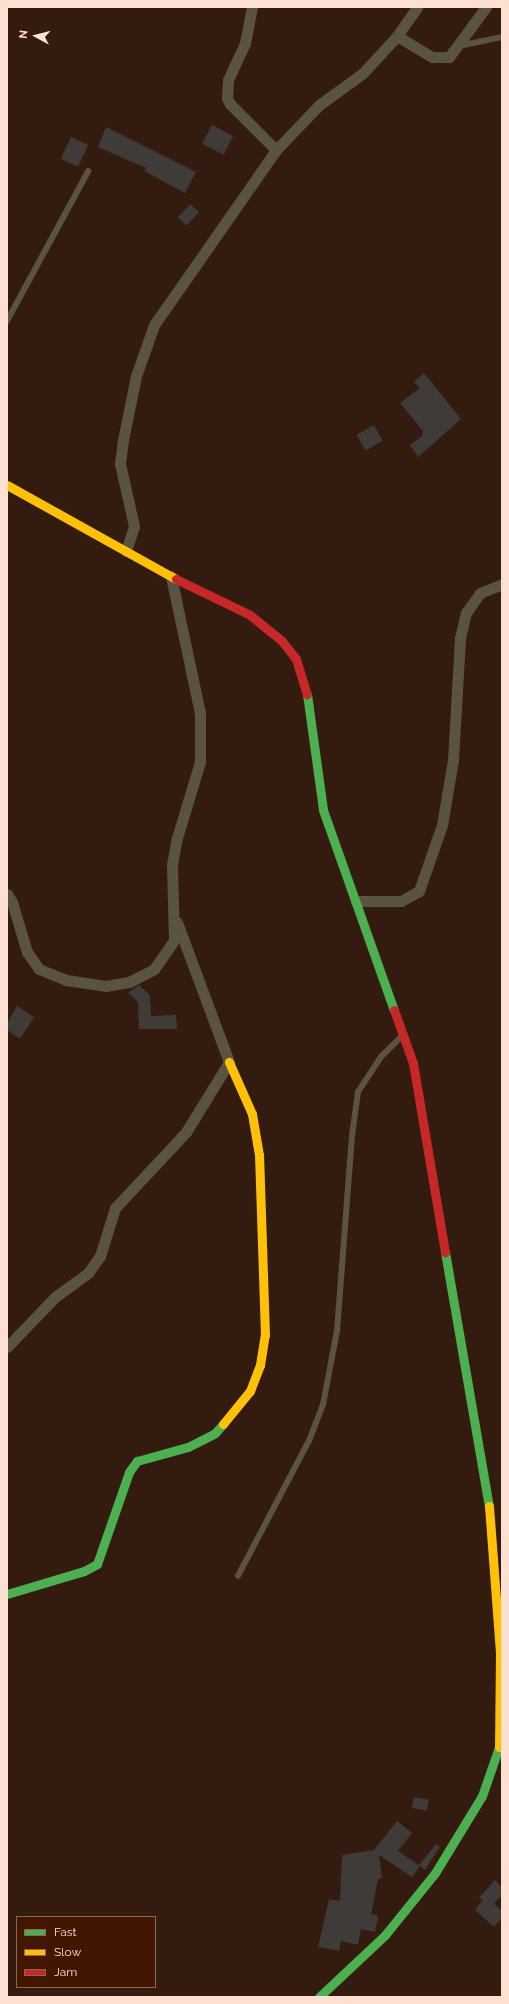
<!DOCTYPE html>
<html>
<head>
<meta charset="utf-8">
<style>
	body { margin:0 }
	#map { position:relative; width:509px; height:2004px; overflow:hidden; background:#331b10; font-family:Raleway,sans-serif }
	div>[style] { position:absolute }
	[style*='--x'] { left:calc(var(--x)*1px); top:calc(var(--y)*1px); width:calc(var(--w)*1px); rotate:calc(var(--a)*1deg) }
	.building>* { inset:0; background:#3f3b38; transform-origin:0 0 }
	.lane>* { height:5.5px; margin:-2.75px; padding:0 2.75px; transform-origin:2.75px; border-radius:2.75px; background:#5b5342 }
	.street>* { height:11px; margin:-5.5px; padding:0 5.5px; transform-origin:5.5px; border-radius:5.5px; background:#5b5342 }
	.fast>* { height:9px; margin:-4.5px; padding:0 4.5px; transform-origin:4.5px; border-radius:4.5px; background:#4caf50 }
	.slow>* { height:9px; margin:-4.5px; padding:0 4.5px; transform-origin:4.5px; border-radius:4.5px; background:#ffc107 }
	.jam>* { height:9px; margin:-4.5px; padding:0 4.5px; transform-origin:4.5px; border-radius:4.5px; background:#c62828 }
	span { translate:-50% -50%; white-space:nowrap; text-align:center; line-height:1.15; -webkit-text-stroke:3.5px #421601; paint-order:stroke }
	.frame { position:absolute; inset:0; border:8px solid #fee0d3; pointer-events:none }
	.legend { position:absolute; left:16px; top:1916px; width:140px; height:72px; box-sizing:border-box; background:#421601; border:1px solid #8d6755; margin:0; padding:5px 7px; list-style:none; font-size:12px; color:#fee0d3 }
	.legend li { display:flex; align-items:center; gap:8px; height:20px }
	.legend b { width:20px; border:1px solid #8d6755 }
	.north { position:absolute; left:16px; top:16px; width:40px; height:40px; -webkit-text-stroke:3px #421601; paint-order:stroke; rotate:277deg; font-size:11px; font-weight:700; line-height:16px; text-align:center; color:#fee0d3 }
	.north::after { content:''; display:block; margin:auto; width:14px; height:18px; background:#fee0d3; clip-path:polygon(50% 0,100% 100%,50% 72%,0 100%) }
</style>
</head>
<body>
<div id="map">
	<div class="building">
		<i style="left:212px;top:125px;width:24px;height:21px;rotate:28deg"></i>
		<i style="clip-path:polygon(106px 127px,196px 172px,185px 193px,144px 171px,146px 168px,98px 147px)"></i>
		<i style="left:71px;top:137px;width:19px;height:24px;rotate:25deg"></i>
		<i style="left:190px;top:204px;width:12px;height:18px;rotate:42deg"></i>
		<i style="clip-path:polygon(424px 373px,461px 419px,418px 457px,410px 445px,422px 436px,423px 431px,400px 403px,420px 388px,414px 382px)"></i>
		<i style="left:374px;top:425px;width:18px;height:20px;rotate:61deg"></i>
		<i style="clip-path:polygon(139px 985px,150px 995px,151px 1016px,176px 1015px,177px 1029px,139px 1029px,138px 1002px,128px 993px)"></i>
		<i style="clip-path:polygon(17px 1006px,34px 1017px,20px 1039px,7px 1030px,7px 1023px)"></i>
		<i style="left:414px;top:1797px;width:15px;height:11px;rotate:11deg"></i>
		<i style="clip-path:polygon(397px 1821px,412px 1833px,398px 1851px,420px 1866px,412px 1877px,379px 1855px,382px 1878px,378px 1879px,371px 1914px,378px 1916px,375px 1932px,361px 1929px,358px 1945px,341px 1941px,339px 1951px,318px 1947px,329px 1899px,340px 1901px,342px 1855px,374px 1850px)"></i>
		<i style="clip-path:polygon(436px 1844px,440px 1847px,425px 1870px,419px 1865px)"></i>
		<i style="clip-path:polygon(495px 1880px,502px 1887px,502px 1895px,494px 1903px,502px 1911px,502px 1918px,494px 1927px,475px 1910px,483px 1900px,479px 1898px)"></i>
	</div>
	<div class="lane">
		<i style="--x:459;--y:46;--w:44;--a:-11.8"></i>
		<i style="--x:7;--y:321;--w:170;--a:-61.5"></i>
		<i style="--x:238;--y:1576;--w:153;--a:-62.3"></i>
		<i style="--x:309;--y:1441;--w:39;--a:-69"></i>
		<i style="--x:323;--y:1405;--w:75;--a:-79.3"></i>
		<i style="--x:337;--y:1331;--w:196;--a:-85.6"></i>
		<i style="--x:352;--y:1136;--w:44;--a:-82.2"></i>
		<i style="--x:358;--y:1092;--w:42;--a:-56.7"></i>
		<i style="--x:381;--y:1057;--w:30;--a:-45"></i>
	</div>
	<div class="street">
		<i style="--x:252;--y:7;--w:37;--a:101"></i>
		<i style="--x:245;--y:43;--w:41;--a:114.7"></i>
		<i style="--x:228;--y:80;--w:18;--a:93"></i>
		<i style="--x:227;--y:98;--w:7;--a:63"></i>
		<i style="--x:230;--y:104;--w:65;--a:45"></i>
		<i style="--x:397;--y:36;--w:41;--a:31"></i>
		<i style="--x:432;--y:57;--w:17;--a:0"></i>
		<i style="--x:449;--y:57;--w:62;--a:-53.5"></i>
		<i style="--x:126;--y:551;--w:26;--a:-72"></i>
		<i style="--x:134;--y:526;--w:64;--a:-102.7"></i>
		<i style="--x:120;--y:464;--w:24;--a:-83"></i>
		<i style="--x:123;--y:440;--w:65;--a:-78.5"></i>
		<i style="--x:136;--y:376;--w:54;--a:-70.6"></i>
		<i style="--x:154;--y:325;--w:213;--a:-55.1"></i>
		<i style="--x:276;--y:150;--w:62;--a:-46.3"></i>
		<i style="--x:319;--y:105;--w:54;--a:-36"></i>
		<i style="--x:363;--y:73;--w:50;--a:-47.4"></i>
		<i style="--x:397;--y:36;--w:35;--a:-55"></i>
		<i style="--x:7;--y:894;--w:9;--a:58"></i>
		<i style="--x:12;--y:902;--w:52;--a:73.3"></i>
		<i style="--x:27;--y:952;--w:21;--a:55"></i>
		<i style="--x:39;--y:969;--w:29;--a:22"></i>
		<i style="--x:66;--y:980;--w:40;--a:8.5"></i>
		<i style="--x:106;--y:986;--w:23;--a:-10"></i>
		<i style="--x:129;--y:982;--w:28;--a:-27"></i>
		<i style="--x:154;--y:969;--w:35;--a:-55"></i>
		<i style="--x:174;--y:940;--w:75;--a:-91.5"></i>
		<i style="--x:172;--y:865;--w:27;--a:-80"></i>
		<i style="--x:177;--y:838;--w:79;--a:-73.2"></i>
		<i style="--x:200;--y:762;--w:49;--a:-90"></i>
		<i style="--x:200;--y:713;--w:140;--a:-102"></i>
		<i style="--x:356;--y:901;--w:45;--a:0"></i>
		<i style="--x:401;--y:901;--w:21;--a:-29"></i>
		<i style="--x:419;--y:891;--w:70;--a:-70.8"></i>
		<i style="--x:442;--y:825;--w:66;--a:-80.4"></i>
		<i style="--x:453;--y:760;--w:122;--a:-86.7"></i>
		<i style="--x:460;--y:638;--w:26;--a:-77"></i>
		<i style="--x:466;--y:613;--w:24;--a:-55"></i>
		<i style="--x:480;--y:593;--w:24;--a:-22"></i>
		<i style="--x:7;--y:1347;--w:69;--a:-46.2"></i>
		<i style="--x:55;--y:1297;--w:41;--a:-36"></i>
		<i style="--x:88;--y:1273;--w:21;--a:-55"></i>
		<i style="--x:100;--y:1256;--w:50;--a:-72.6"></i>
		<i style="--x:115;--y:1208;--w:104;--a:-46.9"></i>
		<i style="--x:186;--y:1132;--w:82;--a:-58.4"></i>
		<i style="--x:229;--y:1062;--w:149;--a:-110.4"></i>
	</div>
	<div class="fast">
		<i style="--x:307;--y:694;--w:117;--a:82.1"></i>
		<i style="--x:323;--y:810;--w:212;--a:70.5"></i>
		<i style="--x:445;--y:1252;--w:258;--a:80.2"></i>
		<i style="--x:7;--y:1594;--w:80;--a:-16.6"></i>
		<i style="--x:84;--y:1571;--w:15;--a:-28"></i>
		<i style="--x:97;--y:1564;--w:97;--a:-70.8"></i>
		<i style="--x:129;--y:1472;--w:14;--a:-54"></i>
		<i style="--x:137;--y:1461;--w:53;--a:-15.4"></i>
		<i style="--x:188;--y:1447;--w:30;--a:-27"></i>
		<i style="--x:215;--y:1433;--w:12;--a:-48"></i>
		<i style="--x:319;--y:1997;--w:91;--a:-43.2"></i>
		<i style="--x:385;--y:1935;--w:80;--a:-51.1"></i>
		<i style="--x:435;--y:1873;--w:90;--a:-58.6"></i>
		<i style="--x:482;--y:1796;--w:52;--a:-70.9"></i>
	</div>
	<div class="slow">
		<i style="--x:7;--y:485;--w:193;--a:29.1"></i>
		<i style="--x:223;--y:1424;--w:43;--a:-50.7"></i>
		<i style="--x:250;--y:1391;--w:28;--a:-69"></i>
		<i style="--x:260;--y:1365;--w:30;--a:-81"></i>
		<i style="--x:265;--y:1335;--w:180;--a:-91.9"></i>
		<i style="--x:259;--y:1155;--w:42;--a:-99.7"></i>
		<i style="--x:252;--y:1114;--w:57;--a:-113.9"></i>
		<i style="--x:489;--y:1506;--w:147;--a:85.7"></i>
		<i style="--x:500;--y:1653;--w:94;--a:90.6"></i>
	</div>
	<div class="jam">
		<i style="--x:176;--y:579;--w:82;--a:25.9"></i>
		<i style="--x:250;--y:615;--w:41;--a:39.1"></i>
		<i style="--x:282;--y:641;--w:23;--a:52"></i>
		<i style="--x:296;--y:659;--w:37;--a:73"></i>
		<i style="--x:394;--y:1010;--w:56;--a:70.3"></i>
		<i style="--x:413;--y:1063;--w:192;--a:80.4"></i>
	</div>
	<div class="frame"></div>
	<ul class="legend">
	<li><b style="height:5px;background:#4caf50"></b>Fast</li>
	<li><b style="height:5px;background:#ffc107"></b>Slow</li>
	<li><b style="height:5px;background:#c62828"></b>Jam</li>
	</ul>
	<div class="north">N</div>
</div>
</body>
</html>
